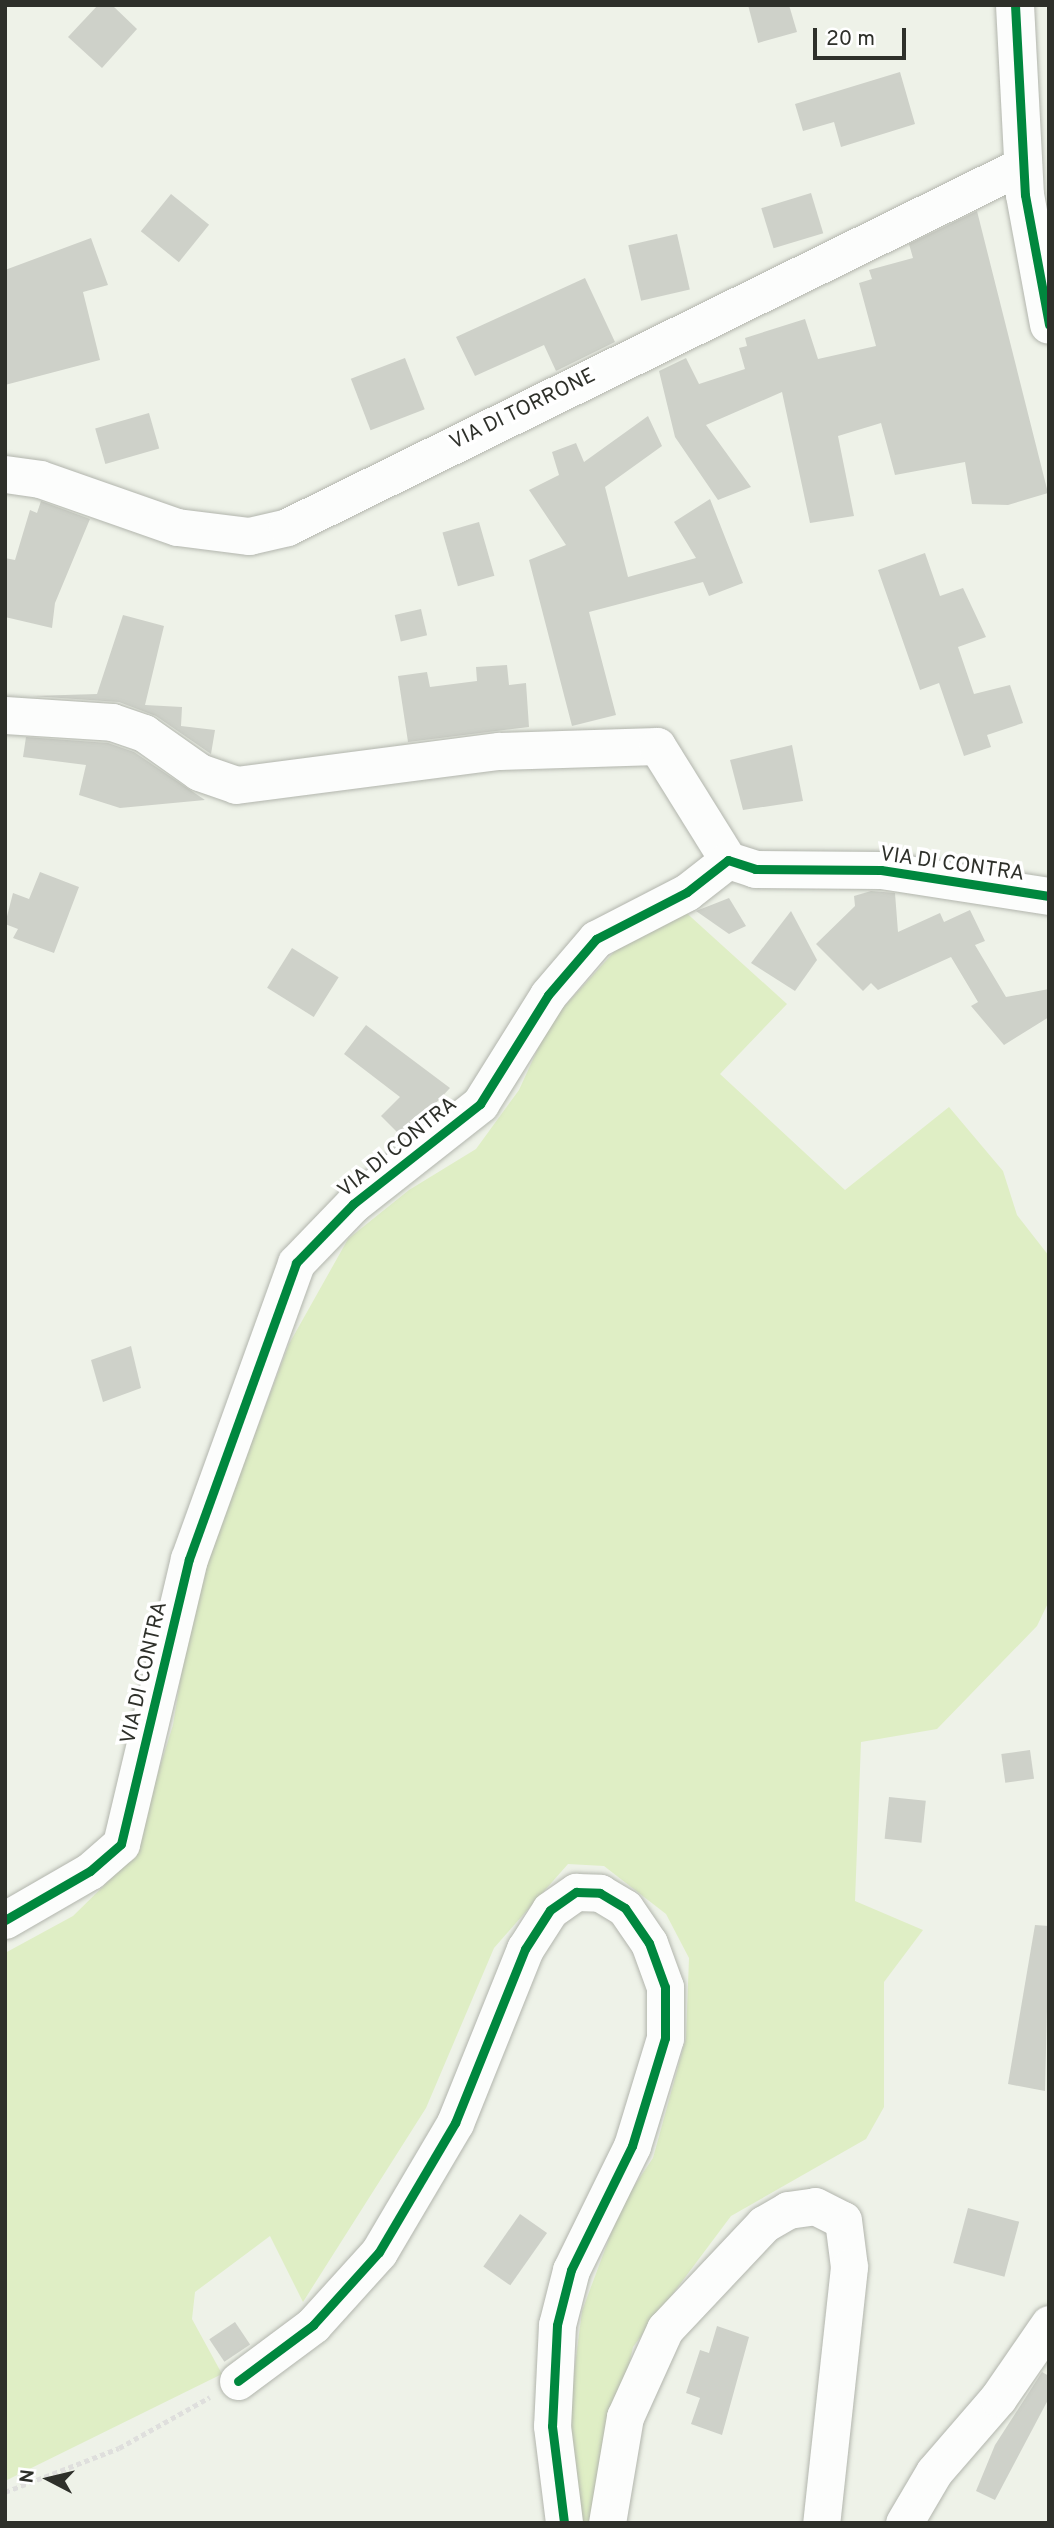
<!DOCTYPE html>
<html>
<head>
<meta charset="utf-8">
<style>
	body { margin:0 }
	#map { position:relative; width:1054px; height:2528px; overflow:hidden; background:#eef2e8; font-family:Overpass,sans-serif }
	div>[style] { position:absolute }
	[style*='--x'] { left:calc(var(--x)*1px); top:calc(var(--y)*1px); width:calc(var(--w)*1px); rotate:calc(var(--a)*1deg) }
	.green>* { inset:0; background:#dfeec5 }
	.building>* { inset:0; background:#ced1c9; transform-origin:0 0 }
	.path>* { height:4.5px; margin-top:-2.25px; transform-origin:0; background:repeating-linear-gradient(90deg,#dfdfdd 0 5px,transparent 0 8.5px) }
	.roads { filter:drop-shadow(0 0 2px #b2b5ad) drop-shadow(0 0 2px #b2b5ad) }
	.street>* { height:37px; margin:-18.5px; padding:0 18.5px; transform-origin:18.5px; border-radius:18.5px; background:#fcfdfc }
	.secondary>* { height:38px; margin:-19px; padding:0 19px; transform-origin:19px; border-radius:19px; background:#fcfdfc }
	.cycleway>* { height:9px; margin:-4.5px; padding:0 4.5px; transform-origin:4.5px; border-radius:4.5px; background:#00873e }
	span { translate:-50% -50%; white-space:nowrap; text-align:center; line-height:1.15; -webkit-text-stroke:7px #fff; paint-order:stroke }
	.street-label { font-size:21px; color:#2e302a }
	.frame { position:absolute; inset:0; border:7px solid #2e302a; pointer-events:none }
	.north { position:absolute; left:14px; top:2444px; width:70px; height:70px; -webkit-text-stroke:5px #fff; paint-order:stroke; rotate:277deg; font-size:19px; font-weight:700; line-height:28px; text-align:center; color:#2e302a }
	.north::after { content:''; display:block; margin:auto; width:24px; height:32px; background:#2e302a; clip-path:polygon(50% 0,100% 100%,50% 72%,0 100%) }
	.scale { position:absolute; left:813px; top:28px; width:93px; height:32px; box-sizing:border-box; border:4px solid #2e302a; border-top:0; padding-left:9px; font-size:21px; line-height:24px; white-space:nowrap; color:#2e302a; -webkit-text-stroke:5px #fff; paint-order:stroke }
</style>
</head>
<body>
<div id="map">
	<div class="green">
		<i style="clip-path:polygon(681px 908px,787px 1004px,720px 1074px,845px 1190px,949px 1107px,1003px 1171px,1017px 1215px,1049px 1256px,1049px 1601px,1037px 1626px,937px 1729px,861px 1742px,855px 1901px,923px 1930px,884px 1982px,884px 2107px,866px 2139px,731px 2216px,633px 2347px,593px 2523px,581px 2523px,569px 2412px,582px 2311px,622px 2204px,653px 2158px,686px 2038px,689px 1958px,666px 1914px,604px 1866px,568px 1864px,494px 1948px,426px 2108px,303px 2302px,270px 2236px,195px 2292px,192px 2319px,222px 2374px,5px 2481px,5px 1953px,73px 1916px,131px 1859px,173px 1725px,194px 1594px,289px 1344px,348px 1239px,409px 1190px,476px 1149px,519px 1090px,550px 1022px,624px 941px)"></i>
	</div>
	<div class="building">
		<i style="clip-path:polygon(98px 5px,112px 5px,137px 29px,102px 68px,68px 37px)"></i>
		<i style="clip-path:polygon(748px 5px,789px 5px,797px 32px,758px 43px)"></i>
		<i style="clip-path:polygon(900px 72px,915px 124px,841px 147px,834px 122px,803px 131px,795px 104px)"></i>
		<i style="left:811px;top:193px;width:42px;height:52px;rotate:73deg"></i>
		<i style="left:171px;top:194px;width:49px;height:48px;rotate:39deg"></i>
		<i style="clip-path:polygon(977px 211px,1048px 493px,1008px 505px,972px 504px,965px 462px,895px 475px,881px 423px,838px 436px,854px 516px,810px 523px,782px 392px,706px 425px,751px 487px,718px 500px,675px 437px,659px 371px,686px 358px,699px 384px,745px 369px,739px 348px,747px 346px,745px 338px,805px 319px,818px 359px,876px 346px,859px 283px,872px 279px,869px 270px,913px 258px,909px 244px)"></i>
		<i style="left:677px;top:234px;width:57px;height:50px;rotate:77deg"></i>
		<i style="clip-path:polygon(91px 238px,108px 285px,83px 292px,100px 360px,5px 385px,5px 270px)"></i>
		<i style="clip-path:polygon(585px 278px,615px 342px,556px 371px,544px 345px,475px 376px,456px 337px)"></i>
		<i style="left:405px;top:358px;width:55px;height:58px;rotate:69deg"></i>
		<i style="left:149px;top:413px;width:37px;height:56px;rotate:74deg"></i>
		<i style="clip-path:polygon(648px 416px,662px 446px,605px 487px,628px 577px,696px 558px,674px 522px,710px 499px,743px 583px,709px 596px,703px 582px,589px 612px,616px 715px,572px 726px,529px 560px,566px 545px,529px 490px,559px 475px,552px 452px,576px 443px,584px 462px)"></i>
		<i style="clip-path:polygon(41px 501px,90px 519px,55px 603px,52px 628px,5px 617px,5px 558px,15px 560px,30px 510px,37px 513px)"></i>
		<i style="left:479px;top:522px;width:56px;height:38px;rotate:74deg"></i>
		<i style="clip-path:polygon(925px 553px,940px 596px,963px 588px,986px 637px,958px 647px,974px 694px,1010px 685px,1023px 723px,987px 735px,991px 747px,964px 756px,939px 683px,920px 690px,878px 570px)"></i>
		<i style="left:421px;top:609px;width:27px;height:27px;rotate:77deg"></i>
		<i style="clip-path:polygon(123px 615px,164px 626px,145px 705px,182px 707px,181px 726px,215px 730px,211px 754px,156px 716px,119px 702px,32px 696px,97px 694px)"></i>
		<i style="clip-path:polygon(507px 665px,509px 685px,526px 683px,529px 727px,408px 742px,398px 676px,427px 672px,430px 687px,477px 681px,476px 667px)"></i>
		<i style="clip-path:polygon(26px 737px,108px 743px,134px 752px,205px 800px,120px 808px,79px 795px,86px 765px,23px 757px)"></i>
		<i style="clip-path:polygon(792px 745px,803px 801px,743px 810px,730px 760px)"></i>
		<i style="clip-path:polygon(40px 872px,79px 887px,54px 953px,13px 938px,18px 929px,5px 924px,13px 893px,29px 899px)"></i>
		<i style="clip-path:polygon(871px 891px,895px 893px,898px 932px,940px 913px,944px 922px,970px 910px,985px 941px,975px 945px,1006px 997px,1049px 989px,1049px 1017px,1004px 1045px,971px 1006px,978px 1002px,951px 957px,878px 990px,871px 983px,863px 991px,816px 944px,855px 906px,854px 896px)"></i>
		<i style="clip-path:polygon(729px 898px,746px 926px,729px 934px,696px 911px)"></i>
		<i style="clip-path:polygon(791px 911px,817px 960px,795px 991px,751px 963px)"></i>
		<i style="left:292px;top:948px;width:55px;height:47px;rotate:32deg"></i>
		<i style="clip-path:polygon(366px 1025px,450px 1088px,403px 1138px,381px 1116px,400px 1097px,344px 1054px)"></i>
		<i style="clip-path:polygon(131px 1346px,141px 1388px,103px 1402px,91px 1360px)"></i>
		<i style="left:1030px;top:1750px;width:29px;height:29px;rotate:82deg"></i>
		<i style="left:889px;top:1797px;width:37px;height:42px;rotate:6deg"></i>
		<i style="clip-path:polygon(1035px 1925px,1049px 1926px,1045px 2091px,1008px 2084px)"></i>
		<i style="left:968px;top:2208px;width:53px;height:57px;rotate:15deg"></i>
		<i style="left:520px;top:2214px;width:33px;height:64px;rotate:35deg"></i>
		<i style="left:235px;top:2322px;width:27px;height:31px;rotate:56deg"></i>
		<i style="clip-path:polygon(717px 2326px,749px 2337px,722px 2435px,691px 2424px,700px 2398px,686px 2393px,700px 2350px,709px 2353px)"></i>
		<i style="clip-path:polygon(1042px 2372px,1049px 2376px,1049px 2398px,995px 2500px,976px 2491px,995px 2445px)"></i>
	</div>
	<div class="path">
		<i style="--x:5;--y:2492;--w:122;--a:-21.1"></i>
		<i style="--x:119;--y:2448;--w:104;--a:-29.3"></i>
	</div>
	<div class="roads">
		<div class="street">
			<i style="--x:5;--y:474;--w:35;--a:8"></i>
			<i style="--x:40;--y:479;--w:145;--a:19.3"></i>
			<i style="--x:177;--y:527;--w:73;--a:7.1"></i>
			<i style="--x:249;--y:536;--w:39;--a:-13"></i>
			<i style="--x:287;--y:527;--w:820;--a:-26.19"></i>
			<i style="--x:5;--y:715;--w:107;--a:3.7"></i>
			<i style="--x:112;--y:722;--w:34;--a:19"></i>
			<i style="--x:144;--y:733;--w:67;--a:35.3"></i>
			<i style="--x:199;--y:772;--w:39;--a:19"></i>
			<i style="--x:236;--y:785;--w:265;--a:-7.4"></i>
			<i style="--x:499;--y:751;--w:158;--a:-1.8"></i>
			<i style="--x:657;--y:746;--w:134;--a:58.1"></i>
			<i style="--x:5;--y:1920;--w:98;--a:-30"></i>
			<i style="--x:90;--y:1871;--w:41;--a:-41.1"></i>
			<i style="--x:121;--y:1844;--w:293;--a:-76.6"></i>
			<i style="--x:189;--y:1559;--w:315;--a:-70.1"></i>
			<i style="--x:296;--y:1263;--w:82;--a:-46"></i>
			<i style="--x:353;--y:1204;--w:162;--a:-38.2"></i>
			<i style="--x:480;--y:1104;--w:128;--a:-58"></i>
			<i style="--x:548;--y:995;--w:74;--a:-49.4"></i>
			<i style="--x:596;--y:939;--w:102;--a:-27.3"></i>
			<i style="--x:687;--y:892;--w:52;--a:-38"></i>
			<i style="--x:728;--y:860;--w:28;--a:18"></i>
			<i style="--x:755;--y:869;--w:126;--a:0.5"></i>
			<i style="--x:881;--y:870;--w:170;--a:8.8"></i>
			<i style="--x:238;--y:2381;--w:94;--a:-36.7"></i>
			<i style="--x:313;--y:2325;--w:98;--a:-47.9"></i>
			<i style="--x:379;--y:2252;--w:150;--a:-59.5"></i>
			<i style="--x:455;--y:2123;--w:188;--a:-68.1"></i>
			<i style="--x:525;--y:1949;--w:46;--a:-57.3"></i>
			<i style="--x:550;--y:1910;--w:32;--a:-35"></i>
			<i style="--x:576;--y:1892;--w:24;--a:2"></i>
			<i style="--x:600;--y:1893;--w:29;--a:31"></i>
			<i style="--x:625;--y:1908;--w:42;--a:55.6"></i>
			<i style="--x:649;--y:1943;--w:47;--a:70"></i>
			<i style="--x:665;--y:1987;--w:51;--a:90"></i>
			<i style="--x:665;--y:2038;--w:113;--a:107"></i>
			<i style="--x:632;--y:2146;--w:138;--a:116.2"></i>
			<i style="--x:571;--y:2270;--w:57;--a:104.3"></i>
			<i style="--x:557;--y:2325;--w:101;--a:92.8"></i>
			<i style="--x:552;--y:2426;--w:98;--a:82.9"></i>
			<i style="--x:607;--y:2523;--w:108;--a:-80.4"></i>
			<i style="--x:625;--y:2417;--w:97;--a:-65.6"></i>
			<i style="--x:665;--y:2329;--w:144;--a:-46.7"></i>
			<i style="--x:764;--y:2224;--w:28;--a:-30"></i>
			<i style="--x:788;--y:2210;--w:27;--a:-8"></i>
			<i style="--x:815;--y:2206;--w:31;--a:27"></i>
			<i style="--x:843;--y:2220;--w:47;--a:82.7"></i>
			<i style="--x:849;--y:2267;--w:258;--a:96.2"></i>
			<i style="--x:904;--y:2523;--w:59;--a:-59.5"></i>
			<i style="--x:934;--y:2472;--w:98;--a:-49.1"></i>
			<i style="--x:998;--y:2398;--w:90;--a:-55.4"></i>
		</div>
		<div class="secondary">
			<i style="--x:1015;--y:5;--w:190;--a:87"></i>
			<i style="--x:1025;--y:195;--w:132;--a:79.5"></i>
		</div>
	</div>
	<div class="cycleway">
		<i style="--x:1015;--y:5;--w:190;--a:87"></i>
		<i style="--x:1025;--y:195;--w:132;--a:79.5"></i>
		<i style="--x:5;--y:1920;--w:98;--a:-30"></i>
		<i style="--x:90;--y:1871;--w:41;--a:-41.1"></i>
		<i style="--x:121;--y:1844;--w:293;--a:-76.6"></i>
		<i style="--x:189;--y:1559;--w:315;--a:-70.1"></i>
		<i style="--x:296;--y:1263;--w:82;--a:-46"></i>
		<i style="--x:353;--y:1204;--w:162;--a:-38.2"></i>
		<i style="--x:480;--y:1104;--w:128;--a:-58"></i>
		<i style="--x:548;--y:995;--w:74;--a:-49.4"></i>
		<i style="--x:596;--y:939;--w:102;--a:-27.3"></i>
		<i style="--x:687;--y:892;--w:52;--a:-38"></i>
		<i style="--x:728;--y:860;--w:28;--a:18"></i>
		<i style="--x:755;--y:869;--w:126;--a:0.5"></i>
		<i style="--x:881;--y:870;--w:170;--a:8.8"></i>
		<i style="--x:238;--y:2381;--w:94;--a:-36.7"></i>
		<i style="--x:313;--y:2325;--w:98;--a:-47.9"></i>
		<i style="--x:379;--y:2252;--w:150;--a:-59.5"></i>
		<i style="--x:455;--y:2123;--w:188;--a:-68.1"></i>
		<i style="--x:525;--y:1949;--w:46;--a:-57.3"></i>
		<i style="--x:550;--y:1910;--w:32;--a:-35"></i>
		<i style="--x:576;--y:1892;--w:24;--a:2"></i>
		<i style="--x:600;--y:1893;--w:29;--a:31"></i>
		<i style="--x:625;--y:1908;--w:42;--a:55.6"></i>
		<i style="--x:649;--y:1943;--w:47;--a:70"></i>
		<i style="--x:665;--y:1987;--w:51;--a:90"></i>
		<i style="--x:665;--y:2038;--w:113;--a:107"></i>
		<i style="--x:632;--y:2146;--w:138;--a:116.2"></i>
		<i style="--x:571;--y:2270;--w:57;--a:104.3"></i>
		<i style="--x:557;--y:2325;--w:101;--a:92.8"></i>
		<i style="--x:552;--y:2426;--w:98;--a:82.9"></i>
	</div>
	<div class="street-label">
		<span style="left:523px;top:410px;rotate:-26deg">VIA DI TORRONE</span>
		<span style="left:952px;top:865px;rotate:8deg">VIA DI CONTRA</span>
		<span style="left:398px;top:1148px;rotate:-39deg">VIA DI CONTRA</span>
		<span style="left:145px;top:1673px;rotate:-77deg">VIA DI CONTRA</span>
	</div>
	<div class="frame"></div>
	<div class="north">N</div>
	<div class="scale">20 m</div>
</div>
</body>
</html>
